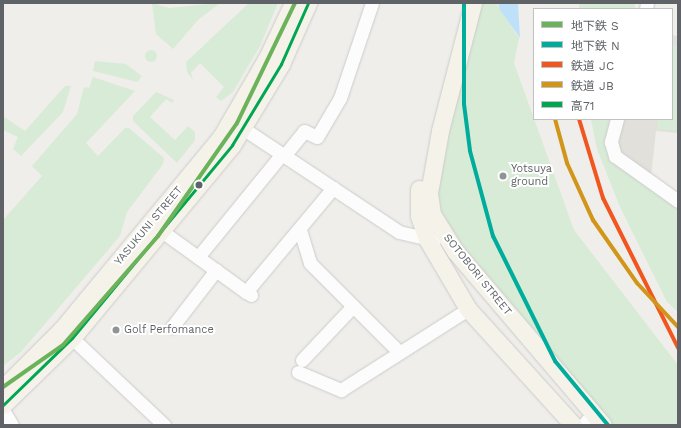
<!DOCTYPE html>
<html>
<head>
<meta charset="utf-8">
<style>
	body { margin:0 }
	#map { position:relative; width:681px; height:428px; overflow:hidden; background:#efeeea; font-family:"Work Sans","Noto Sans JP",sans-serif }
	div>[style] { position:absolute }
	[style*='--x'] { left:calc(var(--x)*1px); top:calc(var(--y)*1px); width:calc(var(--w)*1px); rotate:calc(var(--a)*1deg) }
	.education>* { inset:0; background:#e2e0da }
	.green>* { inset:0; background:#d8ebd6; transform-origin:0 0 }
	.round { border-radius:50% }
	.water>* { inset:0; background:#bfe0f9 }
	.roads { filter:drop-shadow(0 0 1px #cbcccc) drop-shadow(0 0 1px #cbcccc) }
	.minor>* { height:13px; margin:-6.5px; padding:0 6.5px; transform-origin:6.5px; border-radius:6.5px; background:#fdfcfc }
	.major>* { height:17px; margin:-8.5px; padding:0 8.5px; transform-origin:8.5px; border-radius:8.5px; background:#f4f2e9 }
	.bus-1>* { height:3px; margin:-1.5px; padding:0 1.5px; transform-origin:1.5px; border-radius:1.5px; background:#00a651 }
	.rail-1>* { height:4px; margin:-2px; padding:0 2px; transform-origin:2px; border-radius:2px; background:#f15620 }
	.rail-2>* { height:4px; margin:-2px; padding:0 2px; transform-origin:2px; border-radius:2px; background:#d1951a }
	.metro-1>* { height:4px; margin:-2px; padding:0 2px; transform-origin:2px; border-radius:2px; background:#6bb25b }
	.metro-2>* { height:4px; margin:-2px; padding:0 2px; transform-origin:2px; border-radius:2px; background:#00ac9b }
	.dots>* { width:11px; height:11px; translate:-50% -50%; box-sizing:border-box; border:2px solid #fff; border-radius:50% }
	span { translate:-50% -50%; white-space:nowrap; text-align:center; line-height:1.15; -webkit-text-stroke:4px #fff; paint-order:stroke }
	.poi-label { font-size:11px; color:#5f6368 }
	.left { translate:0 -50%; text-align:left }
	.street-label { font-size:11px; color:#5f6368 }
	.frame { position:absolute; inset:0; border:4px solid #5f6368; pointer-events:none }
	.legend { position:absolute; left:533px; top:8px; width:140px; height:112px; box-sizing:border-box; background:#fff; border:1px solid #bfc1c3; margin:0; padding:5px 7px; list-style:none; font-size:12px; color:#5f6368 }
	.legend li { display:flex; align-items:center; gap:8px; height:20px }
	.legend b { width:20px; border:1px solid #bfc1c3 }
</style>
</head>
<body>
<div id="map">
	<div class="education">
		<i style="clip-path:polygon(672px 35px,678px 36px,678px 133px,656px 131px,651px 177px,619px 155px,613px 142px,619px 119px,672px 119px)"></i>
	</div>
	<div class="green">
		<i style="clip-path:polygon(152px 3px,169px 8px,220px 3px,198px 20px,173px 49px,156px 34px)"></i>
		<i style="clip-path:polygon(249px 3px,278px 3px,260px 46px,233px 92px,221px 101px,216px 97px,224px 87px,200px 63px,191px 73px,193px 80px,187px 72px,186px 62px)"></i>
		<i style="clip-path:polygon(476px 3px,496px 3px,519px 38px,514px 63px,574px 230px,678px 365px,678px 425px,603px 425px,438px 222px,429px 193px)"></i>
		<i style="left:579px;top:3px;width:56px;height:6px"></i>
		<i style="clip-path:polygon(672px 45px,678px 46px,678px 131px,657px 129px,658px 119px,672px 119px)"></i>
		<i class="round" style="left:145px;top:50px;width:12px;height:12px"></i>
		<i style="clip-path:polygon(95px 61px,126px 64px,142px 76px,137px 82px,93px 71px)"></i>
		<i style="clip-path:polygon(93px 77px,135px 91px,86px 143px,98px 156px,125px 128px,129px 128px,164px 158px,163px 164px,127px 212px,120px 236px,21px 352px,3px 366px,3px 220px,42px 176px,32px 166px,77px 114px,84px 87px,89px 88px)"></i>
		<i style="clip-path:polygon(65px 86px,71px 86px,63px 112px,21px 156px,13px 149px,18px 137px,3px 130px,3px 116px,25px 131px)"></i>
		<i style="clip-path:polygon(156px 92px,174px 100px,172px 103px,166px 99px,150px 117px,175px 140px,188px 126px,195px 132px,195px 140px,177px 163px,133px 121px,133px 116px)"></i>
		<i style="clip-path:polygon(591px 119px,610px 119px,605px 147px,610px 156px,678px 209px,678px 312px,667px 302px,620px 207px,597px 149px)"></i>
	</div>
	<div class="water">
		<i style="clip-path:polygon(498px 3px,518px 3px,520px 38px,500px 10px)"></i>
	</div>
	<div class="roads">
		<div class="minor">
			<i style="--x:646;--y:9;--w:6;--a:-81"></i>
			<i style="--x:617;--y:119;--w:24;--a:105"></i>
			<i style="--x:611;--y:142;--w:15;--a:74"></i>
			<i style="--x:615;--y:156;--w:77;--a:35.5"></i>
			<i style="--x:235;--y:123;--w:197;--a:33.6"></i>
			<i style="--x:399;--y:232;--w:36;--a:13"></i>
			<i style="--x:284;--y:156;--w:32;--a:-51"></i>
			<i style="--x:304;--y:131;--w:14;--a:25"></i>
			<i style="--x:317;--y:137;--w:45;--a:-59.5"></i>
			<i style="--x:340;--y:98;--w:100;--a:-71.4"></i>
			<i style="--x:300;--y:230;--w:34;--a:73"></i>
			<i style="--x:310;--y:263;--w:124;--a:45"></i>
			<i style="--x:163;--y:232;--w:102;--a:35.9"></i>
			<i style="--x:198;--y:257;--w:133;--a:-50.8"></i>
			<i style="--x:251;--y:295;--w:6;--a:-149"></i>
			<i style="--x:246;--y:292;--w:136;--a:-50.1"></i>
			<i style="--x:172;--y:327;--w:72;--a:-52.3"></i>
			<i style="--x:72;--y:338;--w:127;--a:43.4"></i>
			<i style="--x:302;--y:360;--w:74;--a:-46.6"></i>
			<i style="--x:298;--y:372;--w:47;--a:22.7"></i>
			<i style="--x:341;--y:390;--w:151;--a:-32.5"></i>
			<i style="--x:3;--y:410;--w:17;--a:59"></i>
			<i style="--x:583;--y:425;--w:15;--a:-48"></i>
		</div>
		<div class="major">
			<i style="--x:473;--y:3;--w:132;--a:104.5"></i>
			<i style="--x:440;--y:131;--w:63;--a:100.1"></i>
			<i style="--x:429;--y:193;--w:21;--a:82"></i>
			<i style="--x:432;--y:214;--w:44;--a:58.1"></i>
			<i style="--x:455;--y:251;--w:228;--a:49.6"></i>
			<i style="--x:419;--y:189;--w:27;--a:90"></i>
			<i style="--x:419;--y:216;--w:24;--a:71"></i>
			<i style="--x:427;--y:239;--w:81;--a:59.6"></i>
			<i style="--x:468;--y:309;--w:156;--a:47.8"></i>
			<i style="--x:3;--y:388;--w:83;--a:-45"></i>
			<i style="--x:62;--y:329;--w:249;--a:-50.4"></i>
			<i style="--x:221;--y:137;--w:94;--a:-59.9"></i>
			<i style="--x:268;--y:56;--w:59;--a:-64.7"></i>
			<i style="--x:3;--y:405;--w:96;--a:-44.2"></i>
			<i style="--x:72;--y:338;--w:251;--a:-50.3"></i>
			<i style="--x:232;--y:145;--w:95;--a:-58.8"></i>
			<i style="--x:281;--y:64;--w:67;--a:-66.1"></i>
		</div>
	</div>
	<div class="bus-1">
		<i style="--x:3;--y:405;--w:96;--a:-44.2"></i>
		<i style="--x:72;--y:338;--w:251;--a:-50.3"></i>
		<i style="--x:232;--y:145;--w:95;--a:-58.8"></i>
		<i style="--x:281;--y:64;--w:67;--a:-66.1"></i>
	</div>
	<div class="rail-1">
		<i style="--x:579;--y:119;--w:83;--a:73.1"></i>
		<i style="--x:603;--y:198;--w:168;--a:63.4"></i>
	</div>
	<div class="rail-2">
		<i style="--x:555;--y:119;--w:46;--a:74.7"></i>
		<i style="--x:567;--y:163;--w:63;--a:65.5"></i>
		<i style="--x:593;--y:220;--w:77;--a:55.1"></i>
		<i style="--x:637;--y:283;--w:60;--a:47"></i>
	</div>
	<div class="metro-1">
		<i style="--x:3;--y:387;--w:73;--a:-35"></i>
		<i style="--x:63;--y:345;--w:145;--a:-48.9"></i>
		<i style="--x:158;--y:236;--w:138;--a:-55"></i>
		<i style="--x:237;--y:123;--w:133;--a:-64.2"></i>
	</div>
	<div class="metro-2">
		<i style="--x:464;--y:3;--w:101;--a:90"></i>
		<i style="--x:464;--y:104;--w:47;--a:82.7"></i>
		<i style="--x:470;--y:151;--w:88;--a:74.9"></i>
		<i style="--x:493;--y:236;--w:140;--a:63.6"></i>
		<i style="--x:555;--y:361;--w:83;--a:50.4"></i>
	</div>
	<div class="dots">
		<i style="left:503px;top:176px;background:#919496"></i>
		<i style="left:199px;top:185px;background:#5f6368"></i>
		<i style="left:116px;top:330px;background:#919496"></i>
	</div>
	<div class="poi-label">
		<span class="left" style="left:511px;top:176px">Yotsuya<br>ground</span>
		<span class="left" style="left:124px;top:330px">Golf Perfomance</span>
	</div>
	<div class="street-label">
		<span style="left:149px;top:226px;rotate:-50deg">YASUKUNI STREET</span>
		<span style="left:477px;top:275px;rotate:51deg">SOTOBORI STREET</span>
	</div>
	<div class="frame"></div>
	<ul class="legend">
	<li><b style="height:5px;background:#6bb25b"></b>地下鉄 S</li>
	<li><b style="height:5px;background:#00ac9b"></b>地下鉄 N</li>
	<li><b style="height:5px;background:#f15620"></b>鉄道 JC</li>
	<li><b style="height:5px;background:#d1951a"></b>鉄道 JB</li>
	<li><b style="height:5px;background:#00a651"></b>高71</li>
	</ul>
</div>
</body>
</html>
